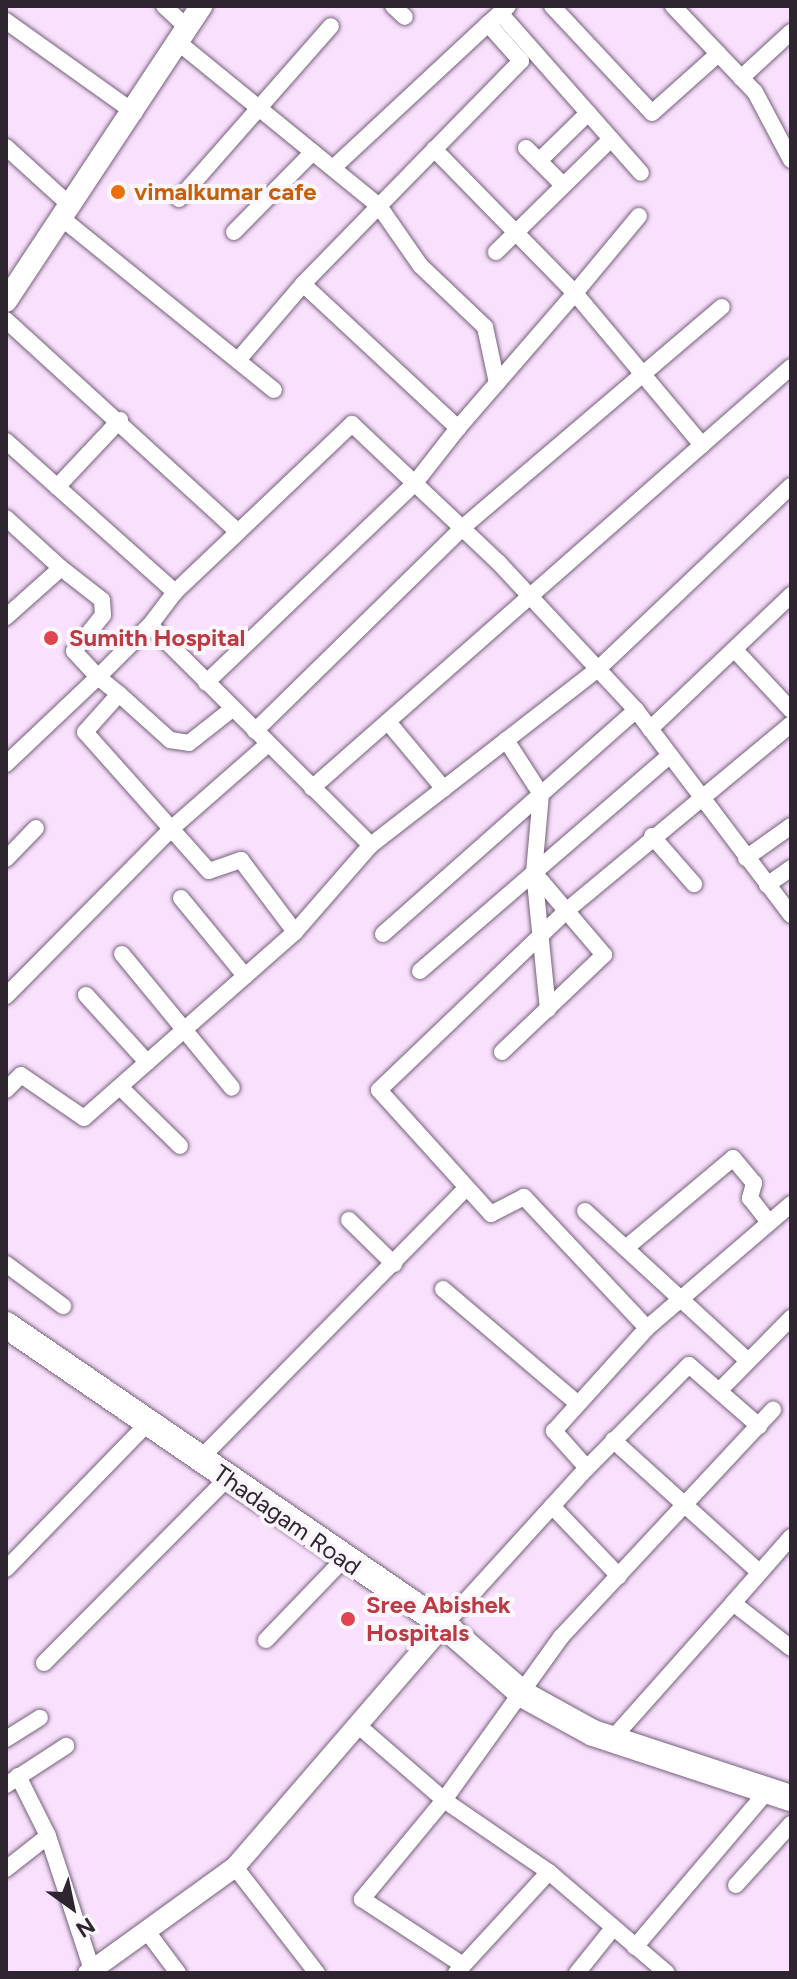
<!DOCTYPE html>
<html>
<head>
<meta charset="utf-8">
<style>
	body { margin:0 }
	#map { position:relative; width:797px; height:1979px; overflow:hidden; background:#f9e1fd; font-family:Figtree,sans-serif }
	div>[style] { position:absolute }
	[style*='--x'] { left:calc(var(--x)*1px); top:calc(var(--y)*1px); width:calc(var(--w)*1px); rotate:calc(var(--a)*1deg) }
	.roads { filter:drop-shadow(0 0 2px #756079) drop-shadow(0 0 2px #756079) }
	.minor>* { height:16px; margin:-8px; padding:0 8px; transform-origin:8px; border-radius:8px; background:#fff }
	.tertiary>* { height:20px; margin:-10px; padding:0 10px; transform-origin:10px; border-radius:10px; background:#fff }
	.secondary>* { height:22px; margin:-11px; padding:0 11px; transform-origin:11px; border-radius:11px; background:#fff }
	.primary>* { height:26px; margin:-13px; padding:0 13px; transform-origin:13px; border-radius:13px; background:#fff }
	.dots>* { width:22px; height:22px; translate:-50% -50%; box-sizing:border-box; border:4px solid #fbf6fb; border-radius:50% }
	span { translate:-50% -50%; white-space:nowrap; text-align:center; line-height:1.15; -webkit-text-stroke:8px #fbf6fb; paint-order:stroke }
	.food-label { font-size:24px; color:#c56008; font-weight:700 }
	.left { translate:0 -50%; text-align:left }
	.health-label { font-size:24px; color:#be3a42; font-weight:700 }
	.street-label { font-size:24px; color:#2e2530 }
	.frame { position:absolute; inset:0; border:8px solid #2e2530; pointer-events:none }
	.north { position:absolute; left:32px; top:1867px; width:80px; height:80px; -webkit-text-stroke:6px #fbf6fb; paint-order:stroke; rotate:147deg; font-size:22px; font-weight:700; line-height:32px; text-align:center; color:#2e2530 }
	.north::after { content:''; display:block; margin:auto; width:28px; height:36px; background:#2e2530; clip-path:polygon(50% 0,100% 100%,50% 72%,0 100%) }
</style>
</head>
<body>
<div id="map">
	<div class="roads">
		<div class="minor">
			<i style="--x:164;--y:6;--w:33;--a:43"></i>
			<i style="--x:393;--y:6;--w:16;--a:43"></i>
			<i style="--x:552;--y:6;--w:146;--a:46.9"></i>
			<i style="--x:652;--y:113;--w:89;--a:-41.8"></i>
			<i style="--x:673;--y:6;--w:119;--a:46.4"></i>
			<i style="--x:755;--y:92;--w:77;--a:62.1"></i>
			<i style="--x:500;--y:13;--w:213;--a:48.6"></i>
			<i style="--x:6;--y:21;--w:158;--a:35.5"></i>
			<i style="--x:179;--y:43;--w:258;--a:39.2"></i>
			<i style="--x:379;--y:206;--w:109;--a:134.3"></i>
			<i style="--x:303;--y:284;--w:212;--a:42.9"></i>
			<i style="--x:458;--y:428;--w:70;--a:128"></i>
			<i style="--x:415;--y:483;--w:289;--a:136.3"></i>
			<i style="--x:741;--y:78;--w:68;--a:-42.6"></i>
			<i style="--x:6;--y:147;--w:89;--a:42.3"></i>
			<i style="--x:526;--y:148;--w:52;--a:45"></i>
			<i style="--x:434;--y:149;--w:202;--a:45.6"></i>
			<i style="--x:575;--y:293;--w:179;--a:130.9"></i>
			<i style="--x:539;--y:161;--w:69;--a:-44.4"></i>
			<i style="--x:333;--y:168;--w:212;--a:-42.9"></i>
			<i style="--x:179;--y:199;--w:230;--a:-48.7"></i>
			<i style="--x:64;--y:220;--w:270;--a:39"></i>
			<i style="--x:234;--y:232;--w:112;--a:-45.4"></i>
			<i style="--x:496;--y:252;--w:161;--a:-44.5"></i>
			<i style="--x:6;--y:320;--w:314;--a:42.4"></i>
			<i style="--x:239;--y:359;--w:99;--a:-49.5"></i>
			<i style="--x:497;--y:383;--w:57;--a:-102.1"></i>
			<i style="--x:485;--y:327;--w:90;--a:-136.4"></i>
			<i style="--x:420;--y:265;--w:72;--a:-124.8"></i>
			<i style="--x:379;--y:206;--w:203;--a:-45.6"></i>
			<i style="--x:521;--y:61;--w:50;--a:-131.7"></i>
			<i style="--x:488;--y:24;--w:27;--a:-42"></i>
			<i style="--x:6;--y:441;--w:227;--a:41.8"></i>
			<i style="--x:175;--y:592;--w:244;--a:-43.5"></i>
			<i style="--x:352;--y:424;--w:202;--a:43.4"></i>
			<i style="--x:499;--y:563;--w:201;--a:47"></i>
			<i style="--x:636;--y:710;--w:257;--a:52.9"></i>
			<i style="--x:702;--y:445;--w:118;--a:-41.2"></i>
			<i style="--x:57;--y:487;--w:92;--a:-46.8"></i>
			<i style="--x:6;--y:518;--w:74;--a:42.3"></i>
			<i style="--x:61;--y:568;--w:74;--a:138.3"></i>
			<i style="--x:175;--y:592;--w:41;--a:127.1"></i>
			<i style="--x:150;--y:625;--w:312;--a:44.9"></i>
			<i style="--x:371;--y:845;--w:287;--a:-37.8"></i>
			<i style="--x:598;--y:669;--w:266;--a:-43.5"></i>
			<i style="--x:150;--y:625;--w:74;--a:135"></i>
			<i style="--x:98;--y:677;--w:27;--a:39"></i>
			<i style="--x:119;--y:694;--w:51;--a:131.8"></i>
			<i style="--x:85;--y:732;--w:186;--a:48.3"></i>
			<i style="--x:209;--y:871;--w:34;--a:-19"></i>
			<i style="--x:241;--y:860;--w:90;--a:53.1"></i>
			<i style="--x:295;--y:932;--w:116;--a:-48.9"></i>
			<i style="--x:735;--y:650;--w:82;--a:47"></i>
			<i style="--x:119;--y:694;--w:69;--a:42"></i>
			<i style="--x:170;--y:740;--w:19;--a:9"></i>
			<i style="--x:189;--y:743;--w:55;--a:-38.3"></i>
			<i style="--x:388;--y:722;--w:87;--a:50.1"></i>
			<i style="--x:650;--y:729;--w:195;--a:-43.5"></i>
			<i style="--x:255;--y:731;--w:290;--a:-44.4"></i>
			<i style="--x:462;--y:528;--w:341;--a:-40.4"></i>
			<i style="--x:506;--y:740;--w:64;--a:57.1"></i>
			<i style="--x:541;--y:794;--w:78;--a:95.1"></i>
			<i style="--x:534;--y:872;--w:138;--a:84.2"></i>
			<i style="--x:6;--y:764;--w:127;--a:-43.4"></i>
			<i style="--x:98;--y:677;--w:35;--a:-133"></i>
			<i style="--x:74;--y:651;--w:46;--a:-51.1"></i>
			<i style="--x:103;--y:615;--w:15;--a:-94"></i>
			<i style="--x:102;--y:600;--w:52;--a:-142"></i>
			<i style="--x:312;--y:788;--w:519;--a:-41.33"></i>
			<i style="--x:702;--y:445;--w:198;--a:-129.9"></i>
			<i style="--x:575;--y:293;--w:100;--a:-50.3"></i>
			<i style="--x:652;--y:836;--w:64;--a:48.8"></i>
			<i style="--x:746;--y:858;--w:55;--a:-35.4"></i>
			<i style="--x:6;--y:859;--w:43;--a:-45.9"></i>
			<i style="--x:767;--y:885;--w:29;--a:-35"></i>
			<i style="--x:181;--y:898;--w:101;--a:50.6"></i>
			<i style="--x:383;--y:934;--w:338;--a:-41.5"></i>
			<i style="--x:122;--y:954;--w:173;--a:50.6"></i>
			<i style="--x:420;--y:971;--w:330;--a:-40.8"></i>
			<i style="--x:86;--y:995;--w:91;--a:47.7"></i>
			<i style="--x:6;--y:996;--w:235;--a:-45.3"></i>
			<i style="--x:171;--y:829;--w:129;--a:-41.2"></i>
			<i style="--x:502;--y:1052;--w:141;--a:-43.6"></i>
			<i style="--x:604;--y:955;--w:106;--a:-130.4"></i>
			<i style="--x:120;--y:1087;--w:84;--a:44.5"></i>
			<i style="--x:6;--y:1090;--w:21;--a:-45"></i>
			<i style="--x:21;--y:1075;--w:76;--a:34.3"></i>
			<i style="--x:84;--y:1118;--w:281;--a:-41.4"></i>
			<i style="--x:585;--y:1211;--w:217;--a:42.6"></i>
			<i style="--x:349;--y:1220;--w:63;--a:44.4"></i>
			<i style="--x:627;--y:1247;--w:138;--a:-40"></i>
			<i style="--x:733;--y:1158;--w:33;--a:50"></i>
			<i style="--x:754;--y:1183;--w:16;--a:105"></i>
			<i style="--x:750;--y:1198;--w:29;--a:52"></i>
			<i style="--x:6;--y:1264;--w:71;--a:36.4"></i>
			<i style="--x:443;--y:1289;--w:177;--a:40.4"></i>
			<i style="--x:647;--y:1328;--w:190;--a:-40.7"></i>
			<i style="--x:719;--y:1391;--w:103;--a:-45.4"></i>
			<i style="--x:613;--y:1440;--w:195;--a:42.1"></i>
			<i style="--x:199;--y:1460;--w:380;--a:-45.5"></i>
			<i style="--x:587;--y:1468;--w:145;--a:-45.3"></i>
			<i style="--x:689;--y:1365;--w:93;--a:41.1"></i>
			<i style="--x:552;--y:1506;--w:97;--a:46.3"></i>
			<i style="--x:791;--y:1537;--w:88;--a:131.3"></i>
			<i style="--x:733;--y:1603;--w:73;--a:37.8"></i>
			<i style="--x:6;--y:1569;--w:204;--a:-45.8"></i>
			<i style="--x:444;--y:1625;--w:212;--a:-47.7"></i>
			<i style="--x:587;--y:1468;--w:50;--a:-131.7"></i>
			<i style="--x:554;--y:1431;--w:139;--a:-47.9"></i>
			<i style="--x:647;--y:1328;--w:180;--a:-133.2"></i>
			<i style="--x:524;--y:1197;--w:37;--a:153"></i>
			<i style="--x:491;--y:1214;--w:167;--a:-132.1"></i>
			<i style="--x:379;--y:1090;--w:259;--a:-43.7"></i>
			<i style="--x:566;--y:911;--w:293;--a:-39.7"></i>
			<i style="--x:266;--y:1640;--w:111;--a:-46.1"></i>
			<i style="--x:44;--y:1663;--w:260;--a:-45.2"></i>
			<i style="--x:361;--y:1728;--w:110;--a:40.9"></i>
			<i style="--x:444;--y:1800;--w:129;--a:129.6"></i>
			<i style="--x:362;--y:1899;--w:121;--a:33.2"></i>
			<i style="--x:6;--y:1739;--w:40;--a:-32"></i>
			<i style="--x:612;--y:1739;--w:182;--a:-48.3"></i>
			<i style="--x:18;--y:1776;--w:67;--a:63.4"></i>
			<i style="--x:48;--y:1836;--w:144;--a:71.8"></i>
			<i style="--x:6;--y:1785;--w:72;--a:-33"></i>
			<i style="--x:235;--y:1867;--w:134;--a:52.3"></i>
			<i style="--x:6;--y:1869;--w:53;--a:-38.2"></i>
			<i style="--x:549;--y:1872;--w:155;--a:40.6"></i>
			<i style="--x:736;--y:1885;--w:82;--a:-48"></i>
			<i style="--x:146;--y:1930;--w:54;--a:53.3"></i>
			<i style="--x:635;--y:1947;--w:206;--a:-49.7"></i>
			<i style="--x:456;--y:1973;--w:137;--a:-47.4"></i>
			<i style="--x:549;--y:1872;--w:127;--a:-145.6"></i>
			<i style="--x:444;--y:1800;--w:201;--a:-54.3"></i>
			<i style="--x:561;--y:1637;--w:311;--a:-47"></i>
			<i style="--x:577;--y:1973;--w:58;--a:-51.3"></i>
		</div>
		<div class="tertiary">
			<i style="--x:88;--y:1973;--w:181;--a:-35.8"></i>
			<i style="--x:235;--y:1867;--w:320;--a:-49.2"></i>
		</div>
		<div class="secondary">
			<i style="--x:6;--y:301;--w:354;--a:-56.5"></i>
		</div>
		<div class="primary">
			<i style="--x:6;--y:1325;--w:531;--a:34.41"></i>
			<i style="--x:444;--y:1625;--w:106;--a:41.2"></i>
			<i style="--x:524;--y:1695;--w:79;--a:28.8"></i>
			<i style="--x:593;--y:1733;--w:208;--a:18.2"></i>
		</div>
	</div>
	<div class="dots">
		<i style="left:118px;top:192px;background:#e8710a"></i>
		<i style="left:51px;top:638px;background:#e0444e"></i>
		<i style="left:348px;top:1619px;background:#e0444e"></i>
	</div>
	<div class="food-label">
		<span class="left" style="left:134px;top:192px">vimalkumar cafe</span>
	</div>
	<div class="health-label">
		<span class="left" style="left:69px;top:638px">Sumith Hospital</span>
		<span class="left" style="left:366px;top:1619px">Sree Abishek<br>Hospitals</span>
	</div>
	<div class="street-label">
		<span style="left:287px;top:1520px;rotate:35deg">Thadagam Road</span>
	</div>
	<div class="frame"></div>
	<div class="north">N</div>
</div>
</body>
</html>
